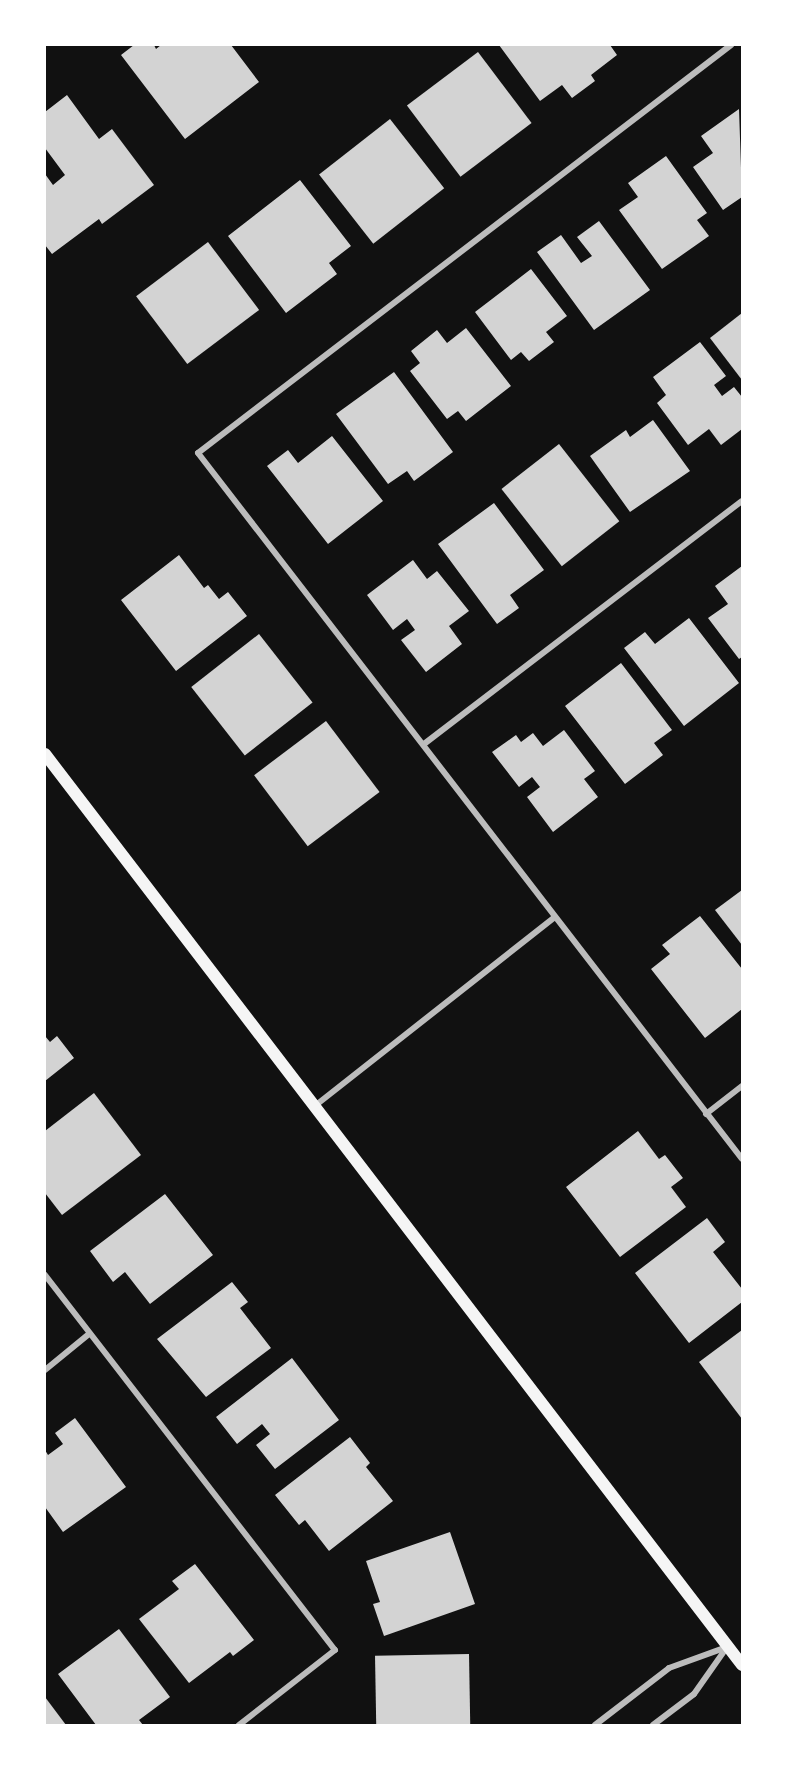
<!DOCTYPE html>
<html>
<head>
<meta charset="utf-8">
<style>
	body { margin:0 }
	#map { position:relative; width:787px; height:1770px; overflow:hidden; background:#111; font-family:"Playfair Display",serif }
	div>[style] { position:absolute }
	[style*='--x'] { left:calc(var(--x)*1px); top:calc(var(--y)*1px); width:calc(var(--w)*1px); rotate:calc(var(--a)*1deg) }
	.building>* { inset:0; background:#d3d3d3; transform-origin:0 0 }
	.minor>* { height:6px; margin:-3px; padding:0 3px; transform-origin:3px; border-radius:3px; background:#bcbcbc }
	.secondary>* { height:12px; margin:-6px; padding:0 6px; transform-origin:6px; border-radius:6px; background:#f5f5f5 }
	span { translate:-50% -50%; white-space:nowrap; text-align:center; line-height:1.15; -webkit-text-stroke:5px #fff; paint-order:stroke }
	.frame { position:absolute; inset:0; border:46px solid #fff; pointer-events:none }
</style>
</head>
<body>
<div id="map">
	<div class="building">
		<i style="clip-path:polygon(134px 45px,154px 45px,156px 49px,161px 45px,231px 45px,259px 82px,185px 139px,121px 55px)"></i>
		<i style="clip-path:polygon(499px 45px,610px 45px,617px 55px,591px 75px,595px 81px,572px 98px,562px 85px,540px 101px)"></i>
		<i style="left:478px;top:52px;width:89px;height:89px;rotate:53deg"></i>
		<i style="clip-path:polygon(67px 95px,99px 139px,112px 129px,154px 185px,102px 224px,99px 219px,52px 254px,45px 245px,45px 174px,53px 185px,65px 175px,45px 148px,45px 112px)"></i>
		<i style="clip-path:polygon(739px 109px,742px 197px,723px 210px,693px 167px,713px 153px,701px 136px)"></i>
		<i style="left:390px;top:119px;width:88px;height:90px;rotate:52deg"></i>
		<i style="clip-path:polygon(666px 156px,707px 213px,697px 220px,709px 236px,662px 269px,619px 210px,638px 197px,628px 183px)"></i>
		<i style="clip-path:polygon(300px 180px,351px 246px,329px 263px,337px 274px,286px 313px,228px 236px)"></i>
		<i style="clip-path:polygon(599px 221px,650px 290px,594px 330px,537px 252px,561px 235px,581px 263px,592px 256px,577px 237px)"></i>
		<i style="left:208px;top:242px;width:85px;height:90px;rotate:53deg"></i>
		<i style="clip-path:polygon(531px 269px,567px 316px,546px 332px,554px 342px,529px 361px,521px 352px,511px 360px,475px 312px)"></i>
		<i style="clip-path:polygon(742px 313px,742px 380px,710px 338px)"></i>
		<i style="clip-path:polygon(466px 328px,511px 386px,466px 421px,458px 411px,447px 419px,410px 371px,420px 363px,411px 351px,437px 330px,447px 343px)"></i>
		<i style="clip-path:polygon(700px 342px,726px 376px,714px 385px,722px 396px,734px 387px,742px 397px,742px 429px,721px 445px,709px 429px,688px 445px,657px 403px,666px 395px,653px 377px)"></i>
		<i style="clip-path:polygon(394px 372px,453px 452px,414px 481px,407px 471px,388px 484px,336px 414px)"></i>
		<i style="clip-path:polygon(653px 420px,690px 471px,630px 512px,590px 456px,626px 430px,630px 437px)"></i>
		<i style="clip-path:polygon(332px 436px,383px 501px,328px 544px,267px 466px,288px 450px,298px 463px)"></i>
		<i style="left:559px;top:444px;width:98px;height:73px;rotate:52deg"></i>
		<i style="clip-path:polygon(494px 503px,544px 570px,510px 595px,519px 608px,497px 624px,438px 544px)"></i>
		<i style="clip-path:polygon(179px 555px,204px 588px,208px 585px,219px 599px,228px 592px,247px 616px,176px 671px,121px 600px)"></i>
		<i style="clip-path:polygon(413px 560px,427px 579px,437px 571px,469px 611px,449px 626px,462px 644px,426px 672px,401px 640px,415px 630px,407px 619px,393px 630px,367px 595px)"></i>
		<i style="clip-path:polygon(742px 566px,742px 657px,739px 659px,708px 618px,728px 604px,715px 586px)"></i>
		<i style="clip-path:polygon(689px 618px,739px 683px,684px 726px,624px 648px,645px 632px,655px 644px)"></i>
		<i style="left:259px;top:634px;width:87px;height:86px;rotate:52deg"></i>
		<i style="clip-path:polygon(621px 663px,672px 730px,654px 743px,663px 755px,625px 784px,565px 706px)"></i>
		<i style="left:326px;top:721px;width:89px;height:90px;rotate:53deg"></i>
		<i style="clip-path:polygon(564px 730px,595px 771px,584px 779px,598px 797px,553px 832px,527px 797px,540px 787px,532px 777px,519px 787px,492px 752px,516px 735px,521px 742px,533px 733px,543px 746px)"></i>
		<i style="clip-path:polygon(742px 890px,742px 945px,715px 910px)"></i>
		<i style="clip-path:polygon(700px 916px,742px 969px,742px 1009px,705px 1038px,651px 969px,670px 954px,662px 945px)"></i>
		<i style="clip-path:polygon(45px 1036px,50px 1042px,57px 1036px,74px 1058px,45px 1081px)"></i>
		<i style="clip-path:polygon(94px 1093px,141px 1155px,62px 1215px,45px 1193px,45px 1131px)"></i>
		<i style="clip-path:polygon(638px 1131px,659px 1159px,665px 1155px,683px 1178px,671px 1187px,686px 1207px,620px 1257px,566px 1187px)"></i>
		<i style="clip-path:polygon(165px 1194px,213px 1255px,150px 1304px,125px 1272px,113px 1282px,90px 1251px)"></i>
		<i style="clip-path:polygon(707px 1218px,725px 1242px,713px 1252px,742px 1289px,742px 1302px,689px 1343px,635px 1273px)"></i>
		<i style="clip-path:polygon(232px 1282px,248px 1302px,240px 1308px,271px 1348px,206px 1397px,157px 1339px)"></i>
		<i style="clip-path:polygon(742px 1330px,742px 1419px,699px 1362px)"></i>
		<i style="clip-path:polygon(292px 1358px,339px 1420px,275px 1469px,256px 1445px,270px 1434px,262px 1424px,237px 1444px,216px 1417px)"></i>
		<i style="clip-path:polygon(75px 1418px,126px 1487px,63px 1532px,45px 1507px,45px 1450px,48px 1455px,63px 1444px,55px 1433px)"></i>
		<i style="clip-path:polygon(350px 1437px,370px 1463px,366px 1467px,393px 1501px,329px 1551px,305px 1520px,299px 1525px,275px 1495px)"></i>
		<i style="clip-path:polygon(450px 1532px,475px 1604px,384px 1636px,373px 1604px,380px 1602px,366px 1561px)"></i>
		<i style="clip-path:polygon(195px 1564px,254px 1640px,233px 1656px,230px 1652px,189px 1683px,139px 1619px,179px 1589px,172px 1581px)"></i>
		<i style="clip-path:polygon(119px 1629px,170px 1697px,139px 1720px,143px 1725px,96px 1725px,58px 1674px)"></i>
		<i style="left:469px;top:1654px;width:71px;height:94px;rotate:89deg"></i>
		<i style="clip-path:polygon(45px 1697px,66px 1725px,45px 1725px)"></i>
	</div>
	<div class="minor">
		<i style="--x:731;--y:45;--w:671;--a:142.57"></i>
		<i style="--x:198;--y:453;--w:891;--a:52.38"></i>
		<i style="--x:424;--y:744;--w:400;--a:-37.4"></i>
		<i style="--x:316;--y:1105;--w:303;--a:-38.2"></i>
		<i style="--x:706;--y:1114;--w:46;--a:-37.9"></i>
		<i style="--x:45;--y:1275;--w:474;--a:52.3"></i>
		<i style="--x:335;--y:1650;--w:122;--a:142"></i>
		<i style="--x:45;--y:1370;--w:57;--a:-39.3"></i>
		<i style="--x:595;--y:1725;--w:93;--a:-37.6"></i>
		<i style="--x:669;--y:1668;--w:62;--a:-19.9"></i>
		<i style="--x:653;--y:1725;--w:51;--a:-37.1"></i>
		<i style="--x:694;--y:1694;--w:57;--a:-54.9"></i>
	</div>
	<div class="secondary">
		<i style="--x:45;--y:754;--w:1147;--a:52.58"></i>
	</div>
	<div class="frame"></div>
</div>
</body>
</html>
